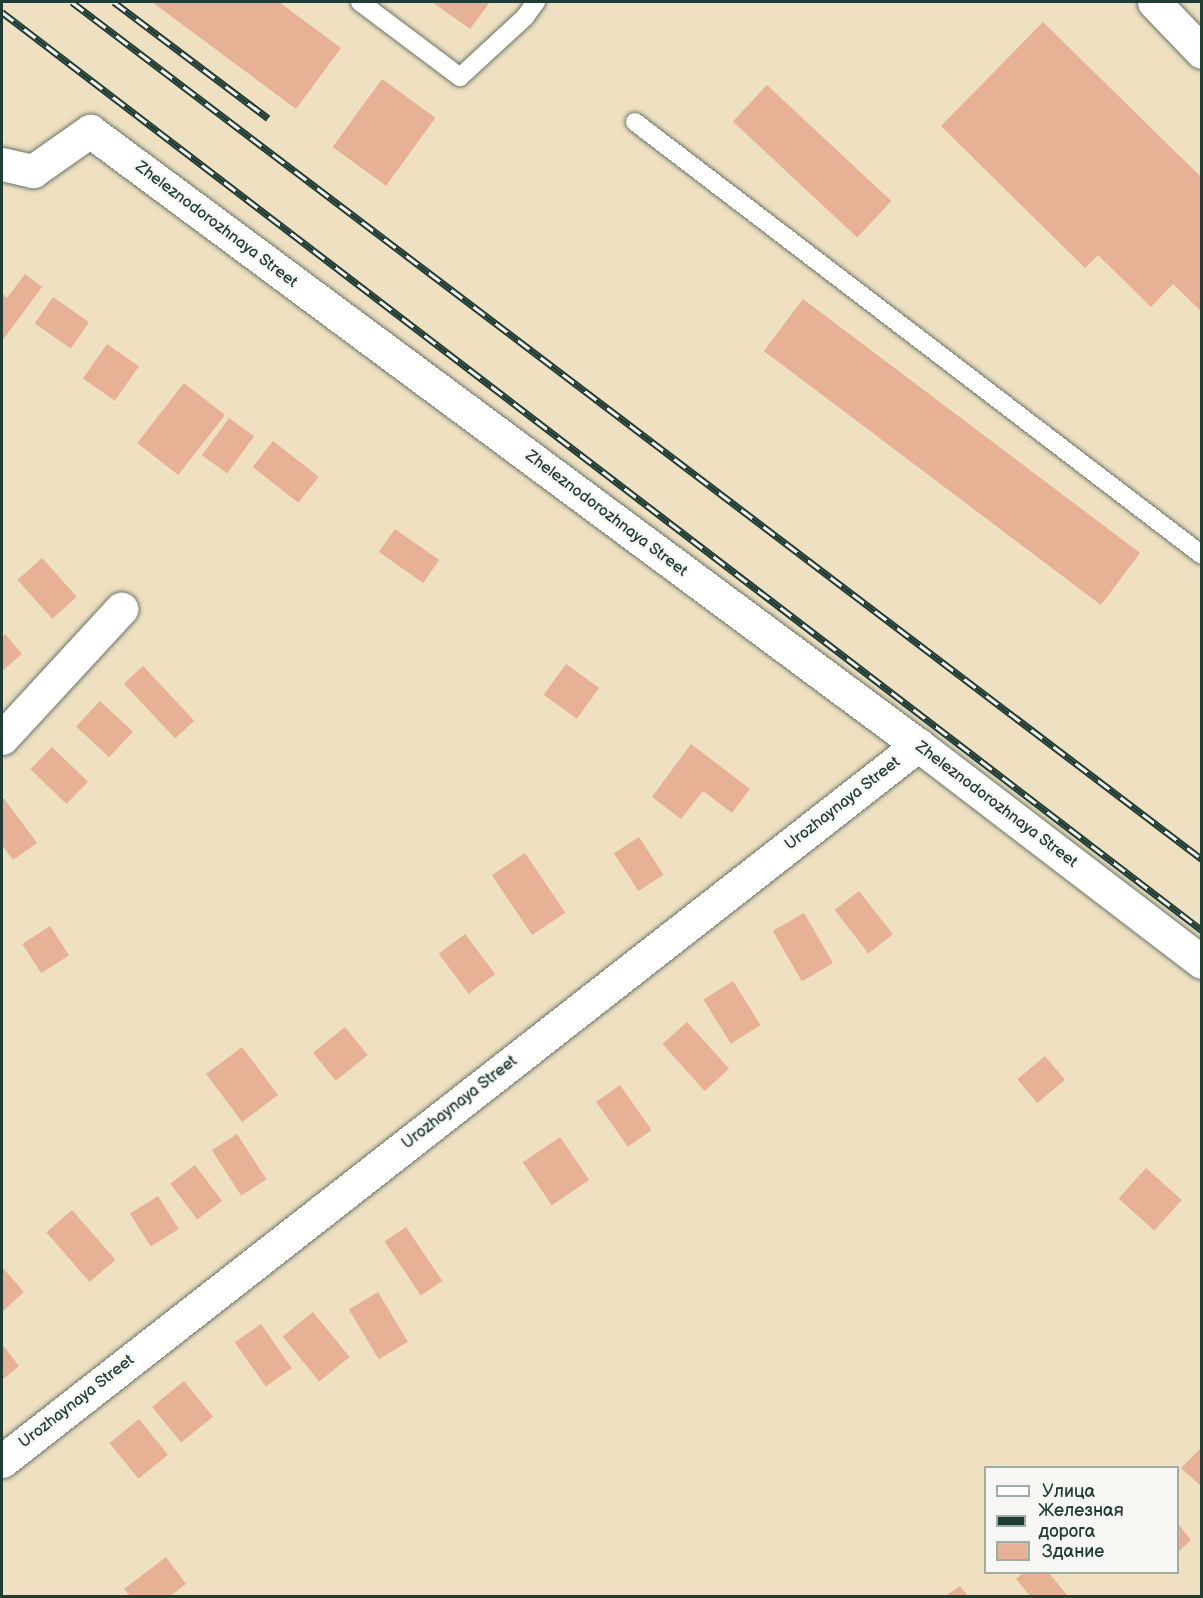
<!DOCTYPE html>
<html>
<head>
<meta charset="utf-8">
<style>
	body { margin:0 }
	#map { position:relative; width:1203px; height:1598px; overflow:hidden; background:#efe0c2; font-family:"Balsamiq Sans",sans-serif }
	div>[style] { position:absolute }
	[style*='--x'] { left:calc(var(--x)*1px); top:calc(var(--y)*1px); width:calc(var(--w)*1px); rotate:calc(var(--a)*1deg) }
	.building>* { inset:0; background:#e7b196; transform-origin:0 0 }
	.roads { filter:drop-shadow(0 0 2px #687666) drop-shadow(0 0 2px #687666) }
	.service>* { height:18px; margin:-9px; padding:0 9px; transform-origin:9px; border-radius:9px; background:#fff }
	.minor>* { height:33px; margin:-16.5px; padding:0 16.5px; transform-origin:16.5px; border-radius:16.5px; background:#fff }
	.rail>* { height:7px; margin-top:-3.5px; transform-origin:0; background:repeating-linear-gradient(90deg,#f6f6f2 0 14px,#1f3d34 0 28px); box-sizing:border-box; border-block:2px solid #1f3d34 }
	span { translate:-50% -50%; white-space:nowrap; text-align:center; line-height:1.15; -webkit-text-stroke:5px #f6f6f2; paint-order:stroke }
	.street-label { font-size:16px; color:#1f3d34 }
	.frame { position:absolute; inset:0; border:3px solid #1f3d34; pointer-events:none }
	.legend { position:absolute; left:984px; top:1466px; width:195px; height:108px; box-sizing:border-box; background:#f6f6f2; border:2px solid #a0aca6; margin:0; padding:8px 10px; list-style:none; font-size:18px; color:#1f3d34 }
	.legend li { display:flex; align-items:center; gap:12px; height:30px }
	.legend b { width:30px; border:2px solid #a0aca6 }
</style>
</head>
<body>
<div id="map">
	<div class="building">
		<i style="clip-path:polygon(152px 2px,279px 2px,341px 48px,296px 109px)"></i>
		<i style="clip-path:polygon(432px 2px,490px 2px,470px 29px)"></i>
		<i style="clip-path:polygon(1043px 22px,1202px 178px,1202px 312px,1173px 284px,1151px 307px,1098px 255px,1085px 268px,941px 126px)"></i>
		<i style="left:382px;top:79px;width:66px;height:84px;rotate:36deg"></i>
		<i style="left:767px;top:85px;width:170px;height:50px;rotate:43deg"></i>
		<i style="clip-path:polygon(25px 274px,42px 287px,2px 341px,2px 293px,7px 298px)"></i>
		<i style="left:53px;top:297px;width:44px;height:32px;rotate:35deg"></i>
		<i style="left:803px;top:299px;width:422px;height:65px;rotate:37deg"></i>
		<i style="left:107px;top:344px;width:39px;height:42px;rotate:35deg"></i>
		<i style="left:184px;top:383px;width:52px;height:76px;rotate:38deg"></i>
		<i style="left:229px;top:418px;width:31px;height:46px;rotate:36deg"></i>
		<i style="left:273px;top:441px;width:58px;height:33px;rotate:38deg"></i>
		<i style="left:395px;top:529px;width:54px;height:28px;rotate:35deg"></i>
		<i style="left:42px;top:558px;width:52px;height:33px;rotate:48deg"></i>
		<i style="clip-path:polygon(5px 634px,22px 654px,2px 671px,2px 637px)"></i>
		<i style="left:566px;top:664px;width:41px;height:38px;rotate:36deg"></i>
		<i style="left:143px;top:666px;width:75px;height:26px;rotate:47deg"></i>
		<i style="left:100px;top:701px;width:45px;height:35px;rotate:43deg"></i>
		<i style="clip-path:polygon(691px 744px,750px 789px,732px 813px,703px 791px,681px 819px,652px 797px)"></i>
		<i style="left:52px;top:747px;width:50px;height:31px;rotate:44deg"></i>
		<i style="clip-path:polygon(2px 796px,37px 843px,13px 860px,2px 845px)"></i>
		<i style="left:639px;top:837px;width:45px;height:30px;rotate:57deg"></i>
		<i style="left:525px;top:853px;width:72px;height:40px;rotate:56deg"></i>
		<i style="left:859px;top:891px;width:55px;height:31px;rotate:52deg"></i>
		<i style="left:804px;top:913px;width:58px;height:36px;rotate:60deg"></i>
		<i style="left:50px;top:926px;width:35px;height:33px;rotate:57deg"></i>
		<i style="left:465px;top:934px;width:50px;height:33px;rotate:53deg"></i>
		<i style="left:733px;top:981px;width:52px;height:35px;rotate:58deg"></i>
		<i style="left:687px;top:1022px;width:63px;height:33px;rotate:48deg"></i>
		<i style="left:345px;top:1027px;width:36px;height:41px;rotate:51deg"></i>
		<i style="left:242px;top:1047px;width:60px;height:45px;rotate:53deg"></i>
		<i style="left:1045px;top:1056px;width:31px;height:36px;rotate:50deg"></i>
		<i style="left:620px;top:1085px;width:55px;height:29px;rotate:55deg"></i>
		<i style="left:237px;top:1134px;width:54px;height:30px;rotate:57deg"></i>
		<i style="left:560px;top:1137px;width:52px;height:45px;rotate:56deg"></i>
		<i style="left:195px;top:1165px;width:45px;height:31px;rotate:53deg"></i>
		<i style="left:1146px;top:1168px;width:48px;height:41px;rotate:42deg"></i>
		<i style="left:158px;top:1196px;width:39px;height:33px;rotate:58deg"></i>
		<i style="left:72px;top:1210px;width:66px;height:34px;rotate:49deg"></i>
		<i style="left:406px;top:1227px;width:65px;height:26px;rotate:56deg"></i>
		<i style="clip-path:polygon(2px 1267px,24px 1292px,2px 1312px)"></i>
		<i style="left:378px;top:1292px;width:58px;height:34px;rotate:59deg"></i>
		<i style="left:313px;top:1312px;width:58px;height:39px;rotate:51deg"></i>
		<i style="left:261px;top:1324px;width:54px;height:32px;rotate:55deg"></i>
		<i style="clip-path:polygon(2px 1344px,19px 1366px,2px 1380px)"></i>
		<i style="left:184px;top:1381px;width:46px;height:41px;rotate:51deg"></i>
		<i style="left:139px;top:1419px;width:46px;height:38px;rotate:51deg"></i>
		<i style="clip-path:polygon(1202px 1447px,1202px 1487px,1181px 1468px)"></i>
		<i style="clip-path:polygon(1178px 1524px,1191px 1540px,1178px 1552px)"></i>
		<i style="clip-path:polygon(166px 1557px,186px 1584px,170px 1596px,130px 1596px,124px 1589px)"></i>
		<i style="clip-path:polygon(1024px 1572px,1048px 1572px,1067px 1595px,1030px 1596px,1016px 1579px)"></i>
		<i style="clip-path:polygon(960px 1586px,968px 1596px,945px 1596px)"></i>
	</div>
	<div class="roads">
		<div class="service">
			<i style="--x:360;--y:2;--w:125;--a:36.9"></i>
			<i style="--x:460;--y:77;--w:88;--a:-42.7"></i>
			<i style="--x:525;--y:17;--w:19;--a:-54"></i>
			<i style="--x:635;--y:122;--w:713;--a:37.37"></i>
		</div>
		<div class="minor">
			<i style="--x:1154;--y:2;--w:69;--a:46.2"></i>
			<i style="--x:2;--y:164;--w:32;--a:13"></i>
			<i style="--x:33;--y:171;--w:70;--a:-35.1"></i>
			<i style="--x:90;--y:131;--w:1031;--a:36.56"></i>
			<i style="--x:918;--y:745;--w:357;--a:37.4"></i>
			<i style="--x:2;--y:738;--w:176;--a:-47.3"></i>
			<i style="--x:2;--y:1461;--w:1163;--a:-38.01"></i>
		</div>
	</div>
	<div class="rail">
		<i style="--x:72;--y:2;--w:1418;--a:37.18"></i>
		<i style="--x:114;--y:2;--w:193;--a:37"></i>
		<i style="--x:2;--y:12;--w:1511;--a:37.42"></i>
	</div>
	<div class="street-label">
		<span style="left:216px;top:225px;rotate:37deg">Zheleznodorozhnaya Street</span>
		<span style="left:606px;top:514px;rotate:37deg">Zheleznodorozhnaya Street</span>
		<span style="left:843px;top:804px;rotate:-38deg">Urozhaynaya Street</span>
		<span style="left:996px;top:805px;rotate:37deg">Zheleznodorozhnaya Street</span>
		<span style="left:460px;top:1103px;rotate:-38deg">Urozhaynaya Street</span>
		<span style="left:77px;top:1402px;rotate:-38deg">Urozhaynaya Street</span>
	</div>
	<div class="frame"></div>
	<ul class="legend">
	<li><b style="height:8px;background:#fff"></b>Улица</li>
	<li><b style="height:8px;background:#1f3d34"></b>Железная дорога</li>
	<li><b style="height:16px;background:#e7b196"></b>Здание</li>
	</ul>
</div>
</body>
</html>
